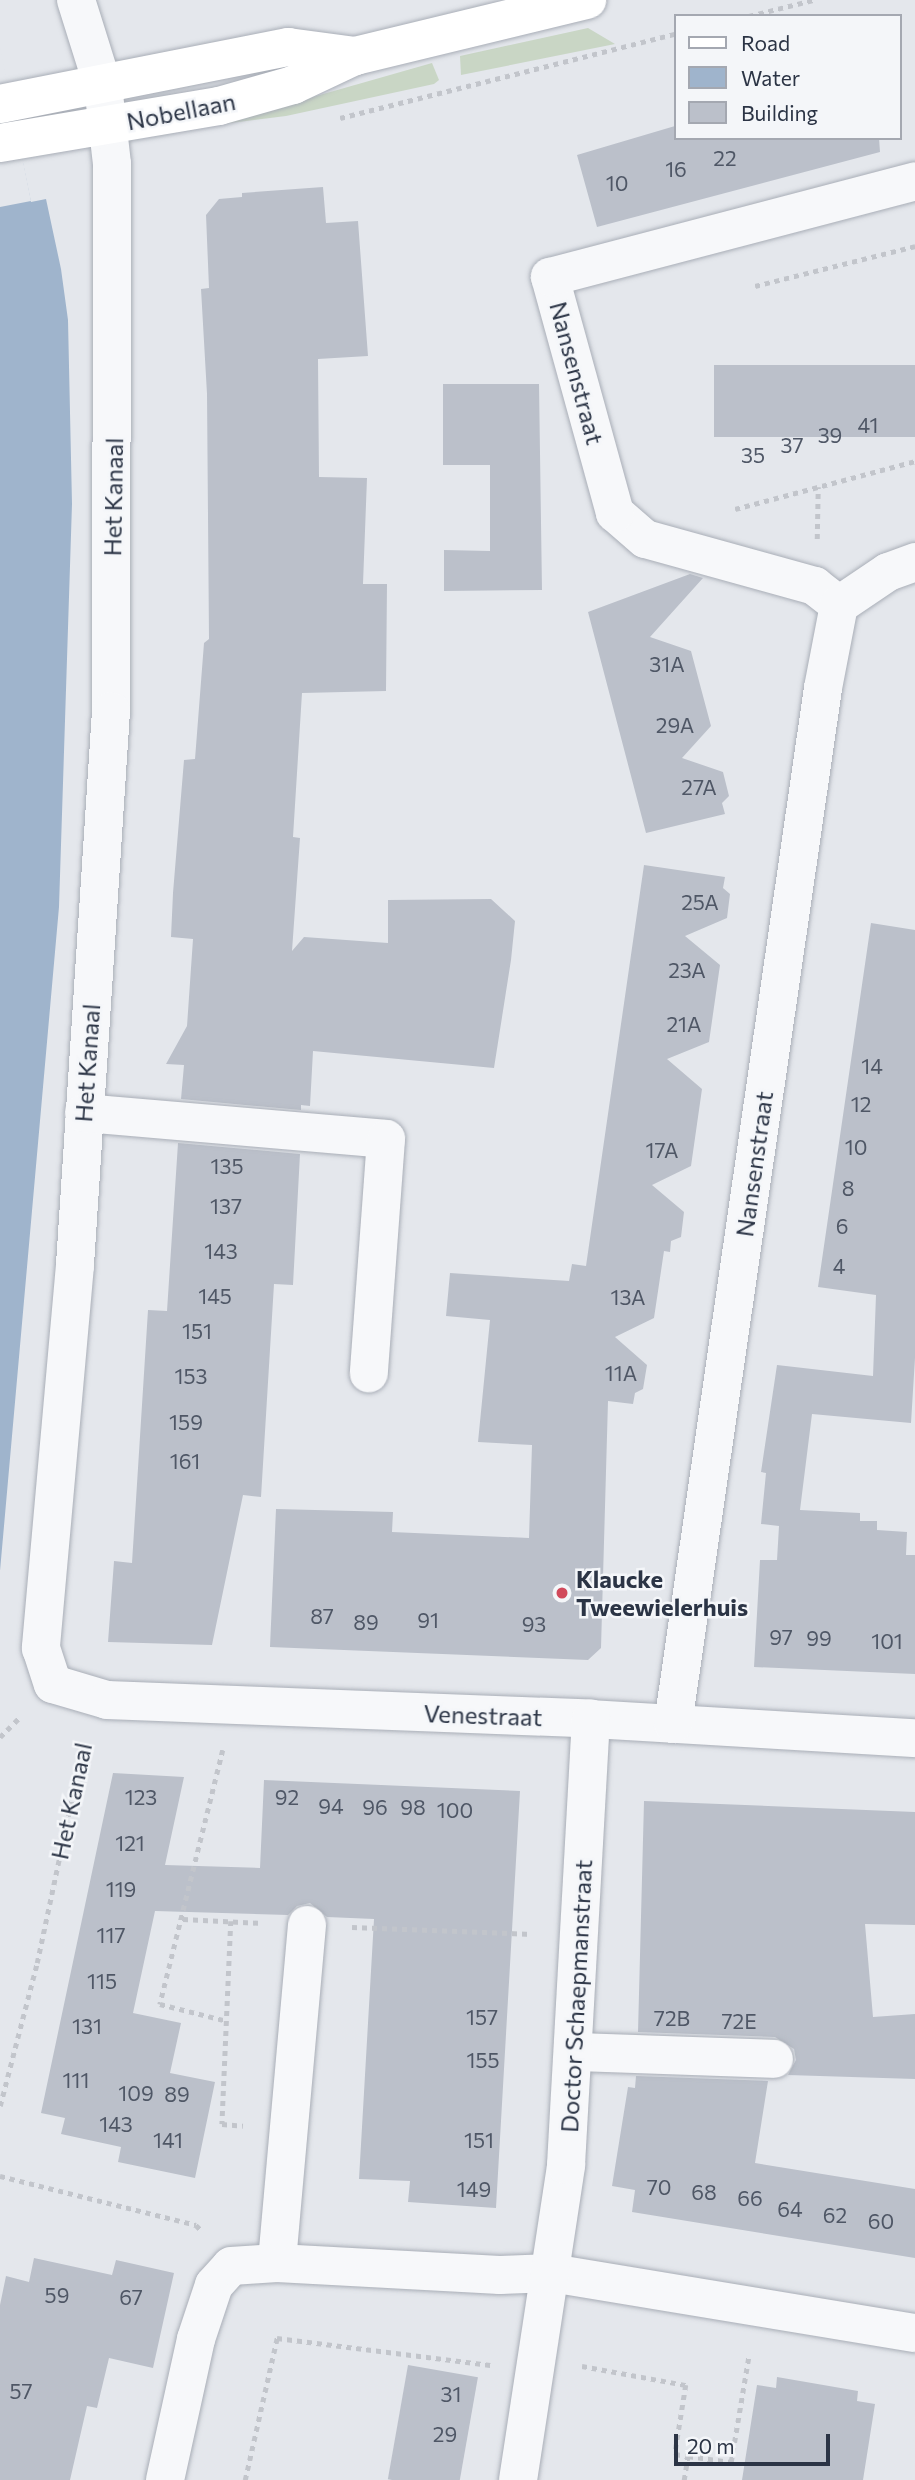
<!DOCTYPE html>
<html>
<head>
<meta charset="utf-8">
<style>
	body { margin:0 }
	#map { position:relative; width:915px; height:2480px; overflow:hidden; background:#e4e7ec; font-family:Commissioner,sans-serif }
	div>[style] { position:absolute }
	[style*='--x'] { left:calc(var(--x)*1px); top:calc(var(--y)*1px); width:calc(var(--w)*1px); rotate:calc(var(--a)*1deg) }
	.green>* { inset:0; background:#c9d6c5 }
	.water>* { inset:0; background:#9fb4cc }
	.pier>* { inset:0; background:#e4e7ec }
	.building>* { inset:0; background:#bbc0ca; transform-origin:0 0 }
	.path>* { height:4.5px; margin-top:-2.25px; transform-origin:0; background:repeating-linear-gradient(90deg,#c2c5cb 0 5px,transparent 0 10px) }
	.roads { filter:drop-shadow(0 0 2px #a9aeb7) drop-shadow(0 0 2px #a9aeb7) }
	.minor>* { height:38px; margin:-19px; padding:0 19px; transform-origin:19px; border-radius:19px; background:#f7f8fa }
	.major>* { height:38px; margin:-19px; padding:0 19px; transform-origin:19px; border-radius:19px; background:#fff }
	.dots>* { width:19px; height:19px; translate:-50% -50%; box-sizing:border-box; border:4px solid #f4f6f9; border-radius:50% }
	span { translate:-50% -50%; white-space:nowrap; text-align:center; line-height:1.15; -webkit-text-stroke:5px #f4f6f9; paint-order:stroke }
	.number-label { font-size:21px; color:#4f5766 }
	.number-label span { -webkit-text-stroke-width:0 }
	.street-label { font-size:24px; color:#2b3445 }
	.poi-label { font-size:24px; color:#2b3445; font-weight:700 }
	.left { translate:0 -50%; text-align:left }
	.legend { position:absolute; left:674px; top:14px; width:228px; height:126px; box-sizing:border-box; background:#f4f6f9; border:2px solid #a4a8b1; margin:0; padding:9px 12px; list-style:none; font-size:21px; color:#2b3445 }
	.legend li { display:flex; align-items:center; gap:14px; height:35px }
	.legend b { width:35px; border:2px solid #a4a8b1 }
	.scale { position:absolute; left:674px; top:2434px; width:156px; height:32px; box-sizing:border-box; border:4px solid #2b3445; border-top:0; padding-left:9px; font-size:21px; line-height:24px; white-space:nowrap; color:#2b3445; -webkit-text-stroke:5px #f4f6f9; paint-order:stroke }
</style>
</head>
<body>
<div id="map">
	<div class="green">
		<i style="clip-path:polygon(588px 28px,615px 44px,461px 75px,460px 56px)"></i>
		<i style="clip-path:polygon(432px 63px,439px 80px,434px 84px,286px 116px,215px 125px)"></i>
	</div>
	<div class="water">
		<i style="clip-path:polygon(0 49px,31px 202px,46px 199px,61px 269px,68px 320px,72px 504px,59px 907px,0 1571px)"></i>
	</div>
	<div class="pier">
		<i style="clip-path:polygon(0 45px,31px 201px,0 207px)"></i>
	</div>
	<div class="building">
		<i style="clip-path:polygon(675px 126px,675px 138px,879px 138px,880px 152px,597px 227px,577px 155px)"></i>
		<i style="clip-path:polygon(323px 187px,326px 223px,358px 221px,368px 356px,318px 359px,319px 477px,367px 478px,363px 584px,387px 584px,386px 691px,302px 693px,293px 837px,300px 838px,292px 951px,304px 937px,388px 943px,388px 900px,491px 899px,515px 921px,511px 960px,494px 1068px,313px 1051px,310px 1106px,301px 1105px,301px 1110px,181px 1099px,184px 1065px,166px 1064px,187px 1026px,193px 939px,171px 937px,173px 893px,184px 760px,195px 759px,204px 643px,209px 639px,207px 394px,201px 289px,209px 288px,206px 215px,219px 199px,242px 197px,242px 193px)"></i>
		<i style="left:915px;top:365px;width:72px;height:201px;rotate:90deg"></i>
		<i style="clip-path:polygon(443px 384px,539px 384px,542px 590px,444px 591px,444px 550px,490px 551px,490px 465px,443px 465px)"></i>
		<i style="clip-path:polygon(690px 574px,703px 578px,650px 637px,691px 651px,711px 726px,682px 758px,723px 772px,729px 796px,722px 803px,725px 814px,646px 833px,588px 612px)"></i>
		<i style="clip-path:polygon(644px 865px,725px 877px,723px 888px,730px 894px,727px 918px,685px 936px,720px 965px,709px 1042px,667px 1059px,702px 1089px,691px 1166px,652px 1185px,684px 1212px,681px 1237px,671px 1241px,670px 1252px,664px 1251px,654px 1318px,615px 1337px,647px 1365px,643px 1389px,635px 1393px,633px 1404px,608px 1401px,601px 1648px,588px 1660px,270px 1647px,276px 1509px,393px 1512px,392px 1532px,529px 1538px,532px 1445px,478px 1442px,490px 1320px,446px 1316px,450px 1273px,569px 1281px,572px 1264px,586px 1266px)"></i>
		<i style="clip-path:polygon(871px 923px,915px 930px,915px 1358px,911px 1423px,812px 1414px,800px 1510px,860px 1513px,860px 1521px,877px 1521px,877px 1530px,907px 1532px,906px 1555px,915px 1555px,915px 1674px,754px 1667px,760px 1560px,777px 1560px,779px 1526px,761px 1524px,766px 1473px,761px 1472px,777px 1365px,873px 1376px,876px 1295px,818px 1287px)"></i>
		<i style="clip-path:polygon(178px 1143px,300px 1154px,293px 1285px,274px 1284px,261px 1497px,243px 1495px,212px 1645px,108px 1642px,114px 1561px,132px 1563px,148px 1310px,167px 1311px)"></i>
		<i style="clip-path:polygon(113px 1773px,184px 1777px,165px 1865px,260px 1868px,264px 1780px,520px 1791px,496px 2208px,408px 2202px,410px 2181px,359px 2179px,374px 1919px,327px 1917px,310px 1903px,297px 1906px,288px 1915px,155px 1911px,133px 2013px,181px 2023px,170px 2073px,215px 2082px,195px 2178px,118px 2162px,121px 2147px,61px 2134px,65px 2118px,41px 2113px)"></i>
		<i style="clip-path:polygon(644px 1801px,915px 1812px,915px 1925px,865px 1924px,873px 2017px,915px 2014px,915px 2079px,788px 2075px,796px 2060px,794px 2049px,775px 2037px,638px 2032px)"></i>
		<i style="clip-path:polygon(636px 2076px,768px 2081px,755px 2163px,915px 2189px,915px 2258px,632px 2212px,635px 2190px,612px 2186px,628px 2087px,635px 2088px)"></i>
		<i style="clip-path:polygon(34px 2258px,112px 2275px,116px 2260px,174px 2273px,153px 2368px,109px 2358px,97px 2408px,87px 2406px,70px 2480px,0 2480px,0 2305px,6px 2276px,29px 2282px)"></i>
		<i style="left:408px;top:2365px;width:71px;height:116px;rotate:10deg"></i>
		<i style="clip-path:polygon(777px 2377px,858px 2391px,857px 2401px,875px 2404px,863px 2480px,742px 2480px,757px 2385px,776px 2388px)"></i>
	</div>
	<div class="path">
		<i style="--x:749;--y:16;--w:66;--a:-14"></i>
		<i style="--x:340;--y:118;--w:345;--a:-14.1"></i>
		<i style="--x:755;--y:286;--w:165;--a:-14"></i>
		<i style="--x:735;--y:509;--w:186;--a:-14.9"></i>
		<i style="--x:817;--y:539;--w:52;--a:-88.9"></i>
		<i style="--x:0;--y:1737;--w:28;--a:-45"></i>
		<i style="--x:223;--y:1750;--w:262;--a:103.9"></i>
		<i style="--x:160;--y:2004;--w:69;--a:14.2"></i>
		<i style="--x:183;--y:1919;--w:79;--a:2.9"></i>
		<i style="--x:231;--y:1921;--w:203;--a:92.5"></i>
		<i style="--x:222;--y:2124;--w:21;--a:5"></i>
		<i style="--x:352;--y:1927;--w:180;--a:2.2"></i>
		<i style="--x:0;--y:2106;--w:148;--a:-75.5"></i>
		<i style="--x:37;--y:1963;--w:226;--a:-78"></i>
		<i style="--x:0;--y:2176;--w:202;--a:14"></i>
		<i style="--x:196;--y:2225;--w:7;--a:45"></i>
		<i style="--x:582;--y:2366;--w:106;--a:10.4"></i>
		<i style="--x:686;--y:2385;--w:70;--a:99.1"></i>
		<i style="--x:675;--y:2454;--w:13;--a:9"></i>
		<i style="--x:245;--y:2480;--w:146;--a:-77.3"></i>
		<i style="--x:277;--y:2338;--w:215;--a:7.2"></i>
		<i style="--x:684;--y:2480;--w:24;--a:-81"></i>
		<i style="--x:688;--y:2456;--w:43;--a:7.9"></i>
		<i style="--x:731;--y:2462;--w:109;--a:-80.5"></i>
	</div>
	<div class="roads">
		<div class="minor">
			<i style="--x:76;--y:0;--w:90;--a:72.6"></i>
			<i style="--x:103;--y:86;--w:79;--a:83.4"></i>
			<i style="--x:112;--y:164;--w:547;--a:90.1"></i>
			<i style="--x:111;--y:711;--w:555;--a:93.72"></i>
			<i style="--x:75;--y:1265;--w:385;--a:95.1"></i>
			<i style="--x:41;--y:1648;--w:38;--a:72"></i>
			<i style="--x:53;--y:1684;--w:56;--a:16.5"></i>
			<i style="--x:107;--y:1700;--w:484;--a:2.2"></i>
			<i style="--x:591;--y:1719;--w:325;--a:3.4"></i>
			<i style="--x:839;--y:605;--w:31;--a:-142"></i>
			<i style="--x:815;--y:586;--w:176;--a:-164.5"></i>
			<i style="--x:645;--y:539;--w:40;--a:-139"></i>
			<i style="--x:615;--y:513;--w:245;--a:-105.4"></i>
			<i style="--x:550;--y:277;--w:377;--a:-14.7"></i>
			<i style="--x:84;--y:1113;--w:303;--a:4.9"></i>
			<i style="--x:386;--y:1139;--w:235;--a:94.2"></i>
			<i style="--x:673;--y:1724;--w:1047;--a:-81.76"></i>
			<i style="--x:823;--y:688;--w:85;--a:-79.1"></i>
			<i style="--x:839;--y:605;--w:59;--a:-34"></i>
			<i style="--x:888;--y:572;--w:29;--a:-20"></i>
			<i style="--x:307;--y:1925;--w:339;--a:95.1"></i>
			<i style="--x:277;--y:2263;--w:223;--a:3.1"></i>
			<i style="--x:500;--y:2275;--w:52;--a:-2.2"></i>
			<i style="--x:552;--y:2273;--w:368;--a:9.4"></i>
			<i style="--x:575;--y:2052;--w:199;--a:2"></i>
			<i style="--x:165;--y:2480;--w:144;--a:-77.6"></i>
			<i style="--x:196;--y:2339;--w:57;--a:-71.6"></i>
			<i style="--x:214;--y:2285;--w:25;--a:-48"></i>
			<i style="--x:231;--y:2266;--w:46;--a:-3.7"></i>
			<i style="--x:518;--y:2480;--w:319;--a:-81.3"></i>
			<i style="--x:566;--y:2165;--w:447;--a:-86.8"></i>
		</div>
		<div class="major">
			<i style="--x:0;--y:104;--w:294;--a:-11.2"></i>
			<i style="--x:288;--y:47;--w:68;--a:7.7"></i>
			<i style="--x:0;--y:143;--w:222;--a:-9.6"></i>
			<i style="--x:219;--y:106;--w:77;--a:-15.8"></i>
			<i style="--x:293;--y:85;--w:68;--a:-25.1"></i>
			<i style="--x:355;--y:56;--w:239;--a:-13.6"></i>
		</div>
	</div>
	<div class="dots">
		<i style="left:562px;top:1593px;background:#d1495b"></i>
	</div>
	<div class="number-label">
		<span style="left:725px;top:158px">22</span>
		<span style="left:676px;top:169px">16</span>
		<span style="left:617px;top:183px">10</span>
		<span style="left:868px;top:425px">41</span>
		<span style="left:830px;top:435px">39</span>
		<span style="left:792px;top:445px">37</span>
		<span style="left:753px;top:455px">35</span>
		<span style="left:667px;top:664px">31A</span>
		<span style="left:675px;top:725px">29A</span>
		<span style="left:699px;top:787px">27A</span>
		<span style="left:700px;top:902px">25A</span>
		<span style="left:687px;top:970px">23A</span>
		<span style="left:684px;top:1024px">21A</span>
		<span style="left:872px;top:1066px">14</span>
		<span style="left:861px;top:1104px">12</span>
		<span style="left:856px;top:1147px">10</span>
		<span style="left:662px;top:1150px">17A</span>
		<span style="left:227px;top:1166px">135</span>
		<span style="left:848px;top:1188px">8</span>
		<span style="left:226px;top:1206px">137</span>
		<span style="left:842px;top:1226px">6</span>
		<span style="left:221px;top:1251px">143</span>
		<span style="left:839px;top:1266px">4</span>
		<span style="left:215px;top:1296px">145</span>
		<span style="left:628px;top:1297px">13A</span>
		<span style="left:197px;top:1331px">151</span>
		<span style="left:621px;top:1373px">11A</span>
		<span style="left:191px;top:1376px">153</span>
		<span style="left:186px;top:1422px">159</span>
		<span style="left:185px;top:1461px">161</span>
		<span style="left:322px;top:1616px">87</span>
		<span style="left:428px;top:1620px">91</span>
		<span style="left:366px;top:1622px">89</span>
		<span style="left:534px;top:1624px">93</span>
		<span style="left:781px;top:1637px">97</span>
		<span style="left:819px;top:1638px">99</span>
		<span style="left:887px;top:1641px">101</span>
		<span style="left:141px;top:1797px">123</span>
		<span style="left:287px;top:1797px">92</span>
		<span style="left:331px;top:1806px">94</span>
		<span style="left:375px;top:1807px">96</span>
		<span style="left:413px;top:1807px">98</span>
		<span style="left:455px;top:1810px">100</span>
		<span style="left:130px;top:1843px">121</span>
		<span style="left:121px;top:1889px">119</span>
		<span style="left:111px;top:1935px">117</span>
		<span style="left:102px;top:1981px">115</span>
		<span style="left:482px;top:2017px">157</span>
		<span style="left:672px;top:2018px">72B</span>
		<span style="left:739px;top:2021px">72E</span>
		<span style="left:87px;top:2026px">131</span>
		<span style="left:483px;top:2060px">155</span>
		<span style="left:76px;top:2080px">111</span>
		<span style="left:136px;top:2093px">109</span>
		<span style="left:177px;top:2094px">89</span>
		<span style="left:116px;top:2124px">143</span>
		<span style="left:168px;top:2140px">141</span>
		<span style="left:479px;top:2140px">151</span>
		<span style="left:659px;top:2187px">70</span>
		<span style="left:474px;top:2189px">149</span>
		<span style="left:704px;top:2192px">68</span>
		<span style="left:750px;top:2198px">66</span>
		<span style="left:790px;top:2209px">64</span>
		<span style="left:835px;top:2215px">62</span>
		<span style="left:881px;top:2221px">60</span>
		<span style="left:57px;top:2295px">59</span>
		<span style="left:131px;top:2297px">67</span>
		<span style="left:21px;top:2391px">57</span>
		<span style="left:451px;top:2394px">31</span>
		<span style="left:445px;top:2434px">29</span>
	</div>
	<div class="street-label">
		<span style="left:181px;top:111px;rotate:-11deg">Nobellaan</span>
		<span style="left:577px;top:373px;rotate:75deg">Nansenstraat</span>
		<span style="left:113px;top:497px;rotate:-89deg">Het Kanaal</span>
		<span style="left:87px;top:1063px;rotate:-86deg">Het Kanaal</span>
		<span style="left:754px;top:1164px;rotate:-82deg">Nansenstraat</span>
		<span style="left:483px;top:1715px;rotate:2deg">Venestraat</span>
		<span style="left:71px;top:1801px;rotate:-78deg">Het Kanaal</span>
		<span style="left:576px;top:1996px;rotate:-87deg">Doctor Schaepmanstraat</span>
	</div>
	<div class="poi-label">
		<span class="left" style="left:576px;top:1593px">Klaucke<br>Tweewielerhuis</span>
	</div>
	<ul class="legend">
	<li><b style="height:9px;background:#fff"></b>Road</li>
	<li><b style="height:19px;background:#9fb4cc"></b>Water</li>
	<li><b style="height:19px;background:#bbc0ca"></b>Building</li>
	</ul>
	<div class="scale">20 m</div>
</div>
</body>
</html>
